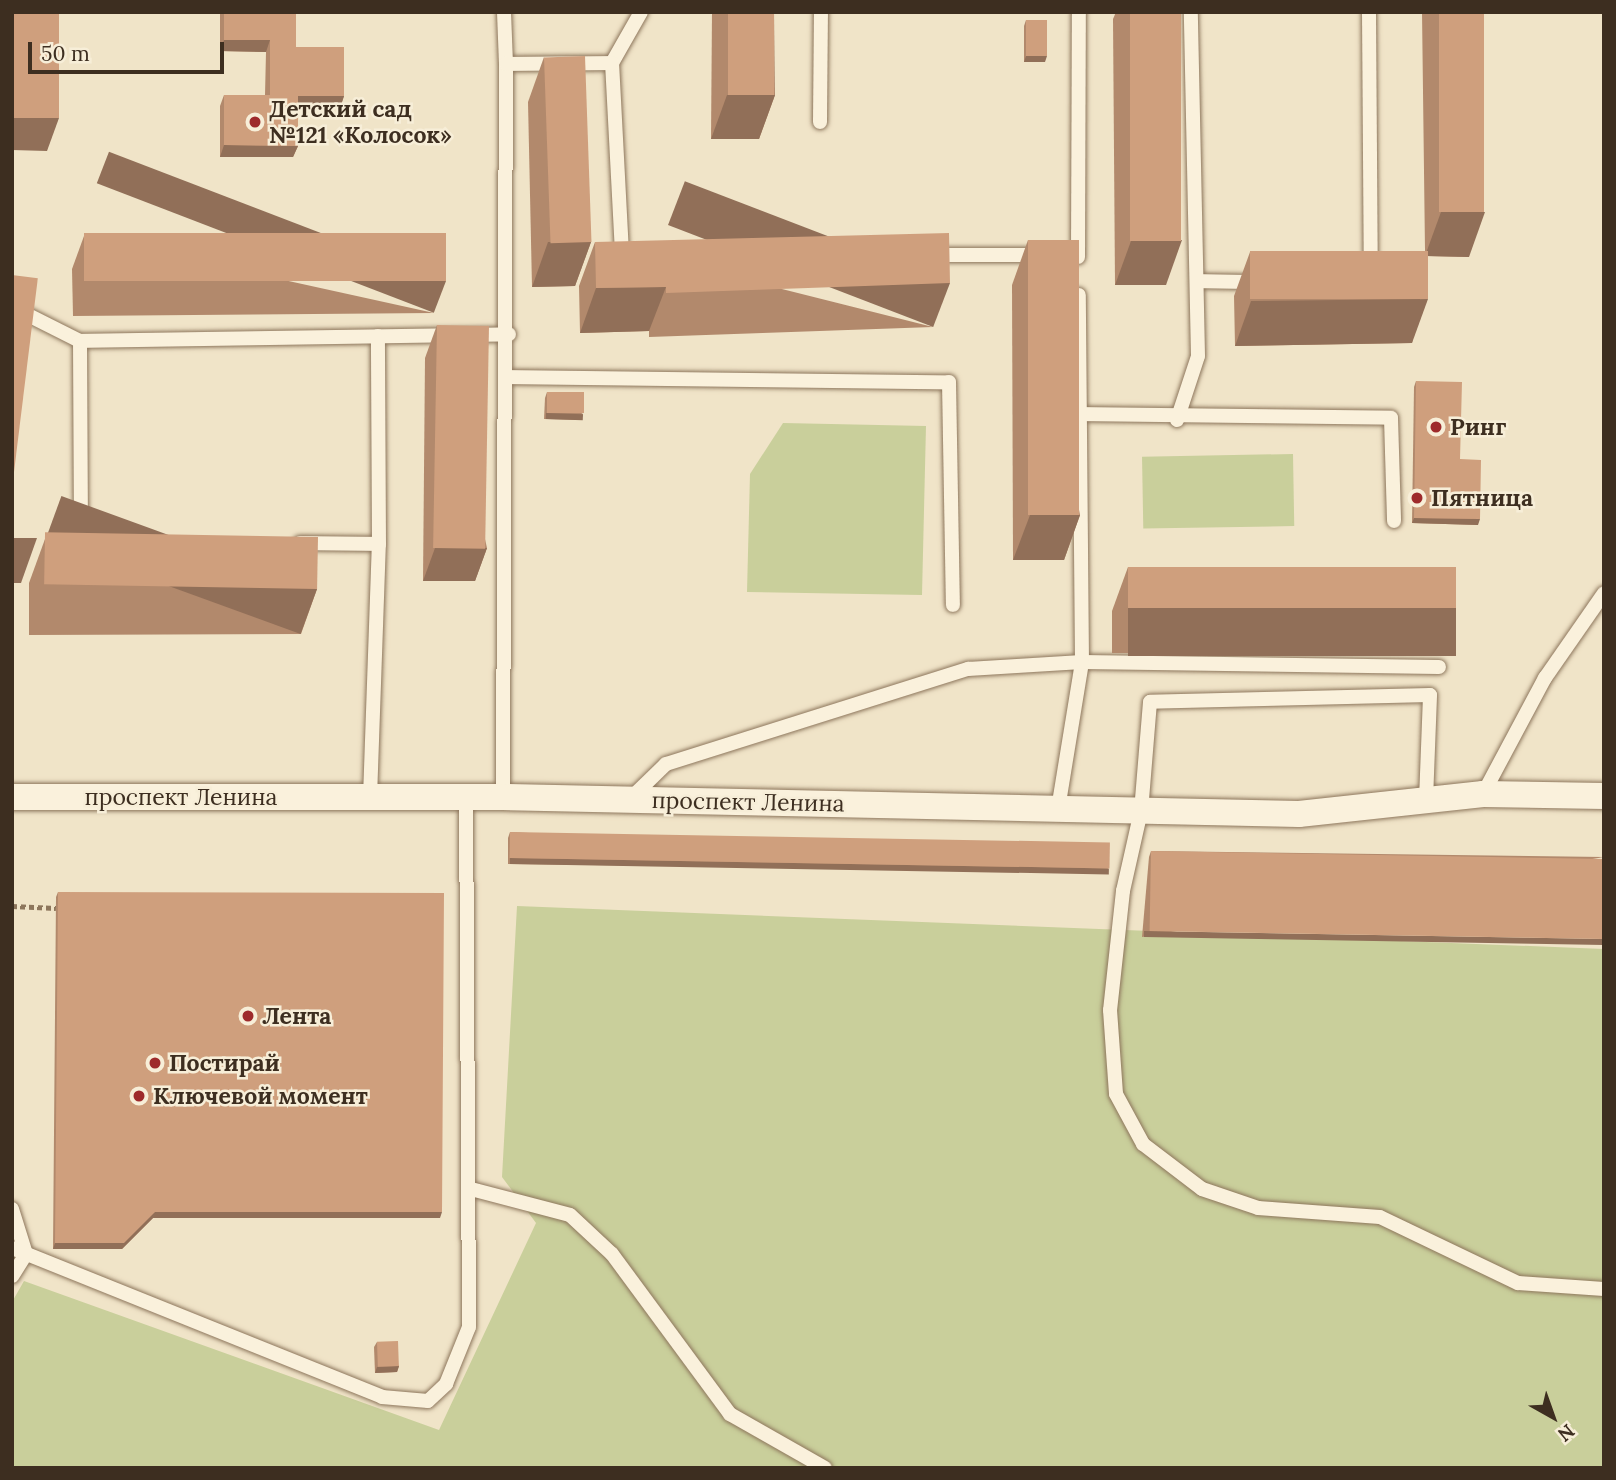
<!DOCTYPE html>
<html>
<head>
<meta charset="utf-8">
<style>
	body { margin:0 }
	#map { position:relative; width:1616px; height:1480px; overflow:hidden; background:#f0e4c8; font-family:Lora,serif }
	div>[style] { position:absolute }
	[style*='--x'] { left:calc(var(--x)*1px); top:calc(var(--y)*1px); width:calc(var(--w)*1px); rotate:calc(var(--a)*1deg) }
	.green>* { inset:0; background:#c9cf9b; transform-origin:0 0 }
	.path>* { height:4.5px; margin-top:-2.25px; transform-origin:0; background:repeating-linear-gradient(90deg,#8d765c 0 5px,transparent 0 8.5px) }
	.roads { filter:drop-shadow(0 0 2px #8d765c) drop-shadow(0 0 2px #8d765c) }
	.service>* { height:14px; margin:-7px; padding:0 7px; transform-origin:7px; border-radius:7px; background:#faf1dc }
	.minor>* { height:26px; margin:-13px; padding:0 13px; transform-origin:13px; border-radius:13px; background:#faf1dc }
	.wall>* { inset:0; background:#b2896c }
	.shaded-wall>* { inset:0; background:#916f58; transform-origin:0 0 }
	.building>* { inset:0; background:#cf9f7d; transform-origin:0 0 }
	.dots>* { width:19px; height:19px; translate:-50% -50%; box-sizing:border-box; border:4px solid #f7eed8; border-radius:50% }
	span { translate:-50% -50%; white-space:nowrap; text-align:center; line-height:1.15; -webkit-text-stroke:5px #f7eed8; paint-order:stroke }
	.poi-label { font-size:23px; color:#3d2e20; font-weight:700 }
	.left { translate:0 -50%; text-align:left }
	.street-label { font-size:23px; color:#3d2e20 }
	.frame { position:absolute; inset:0; border:14px solid #3d2e20; pointer-events:none }
	.north { position:absolute; left:1518px; top:1382px; width:70px; height:70px; -webkit-text-stroke:5px #f7eed8; paint-order:stroke; rotate:140deg; font-size:19px; font-weight:700; line-height:28px; text-align:center; color:#3d2e20 }
	.north::after { content:''; display:block; margin:auto; width:24px; height:32px; background:#3d2e20; clip-path:polygon(50% 0,100% 100%,50% 72%,0 100%) }
	.scale { position:absolute; left:28px; top:42px; width:196px; height:32px; box-sizing:border-box; border:4px solid #3d2e20; border-top:0; padding-left:9px; font-size:21px; line-height:24px; white-space:nowrap; color:#3d2e20; -webkit-text-stroke:5px #f7eed8; paint-order:stroke }
</style>
</head>
<body>
<div id="map">
	<div class="green">
		<i style="clip-path:polygon(783px 423px,926px 426px,922px 595px,747px 592px,750px 474px)"></i>
		<i style="left:1293px;top:454px;width:72px;height:151px;rotate:89deg"></i>
		<i style="clip-path:polygon(517px 906px,1604px 949px,1604px 1468px,12px 1468px,12px 1302px,24px 1281px,439px 1430px,536px 1223px,502px 1177px)"></i>
	</div>
	<div class="path">
		<i style="--x:12;--y:906;--w:44;--a:2.6"></i>
	</div>
	<div class="roads">
		<div class="service">
			<i style="--x:504;--y:12;--w:52;--a:87.8"></i>
			<i style="--x:1369;--y:12;--w:258;--a:89.6"></i>
			<i style="--x:820;--y:122;--w:110;--a:-89.5"></i>
			<i style="--x:622;--y:253;--w:190;--a:-93"></i>
			<i style="--x:612;--y:63;--w:59;--a:-60.4"></i>
			<i style="--x:933;--y:255;--w:109;--a:0"></i>
			<i style="--x:1078;--y:257;--w:245;--a:-89.8"></i>
			<i style="--x:1198;--y:281;--w:58;--a:1"></i>
			<i style="--x:12;--y:307;--w:76;--a:26.6"></i>
			<i style="--x:80;--y:341;--w:198;--a:89.7"></i>
			<i style="--x:81;--y:539;--w:17;--a:0"></i>
			<i style="--x:80;--y:341;--w:429;--a:-0.9"></i>
			<i style="--x:509;--y:377;--w:440;--a:0.7"></i>
			<i style="--x:949;--y:382;--w:223;--a:89"></i>
			<i style="--x:1082;--y:414;--w:309;--a:0.7"></i>
			<i style="--x:1391;--y:418;--w:103;--a:88.3"></i>
			<i style="--x:1177;--y:420;--w:67;--a:-71.8"></i>
			<i style="--x:1198;--y:356;--w:344;--a:-91.2"></i>
			<i style="--x:300;--y:543;--w:79;--a:0.7"></i>
			<i style="--x:1483;--y:794;--w:132;--a:-61.9"></i>
			<i style="--x:1545;--y:678;--w:103;--a:-55.2"></i>
			<i style="--x:503;--y:797;--w:733;--a:-89.77"></i>
			<i style="--x:506;--y:64;--w:106;--a:-0.5"></i>
			<i style="--x:370;--y:798;--w:254;--a:-88"></i>
			<i style="--x:379;--y:544;--w:208;--a:-90.3"></i>
			<i style="--x:630;--y:799;--w:50;--a:-44.2"></i>
			<i style="--x:666;--y:764;--w:317;--a:-17.5"></i>
			<i style="--x:968;--y:669;--w:114;--a:-3.5"></i>
			<i style="--x:1082;--y:662;--w:357;--a:0.8"></i>
			<i style="--x:1426;--y:800;--w:105;--a:-87.8"></i>
			<i style="--x:1430;--y:695;--w:280;--a:178.6"></i>
			<i style="--x:1150;--y:702;--w:109;--a:94.7"></i>
			<i style="--x:1141;--y:811;--w:82;--a:102.7"></i>
			<i style="--x:1123;--y:891;--w:120;--a:96.2"></i>
			<i style="--x:1110;--y:1010;--w:84;--a:85.9"></i>
			<i style="--x:1116;--y:1094;--w:57;--a:61.6"></i>
			<i style="--x:1143;--y:1144;--w:74;--a:37.3"></i>
			<i style="--x:1202;--y:1189;--w:59;--a:18.7"></i>
			<i style="--x:1258;--y:1208;--w:122;--a:4.2"></i>
			<i style="--x:1380;--y:1217;--w:153;--a:25.6"></i>
			<i style="--x:1518;--y:1283;--w:86;--a:4"></i>
			<i style="--x:1058;--y:809;--w:149;--a:-80.7"></i>
			<i style="--x:1082;--y:662;--w:367;--a:-90.5"></i>
			<i style="--x:471;--y:1189;--w:102;--a:14.7"></i>
			<i style="--x:570;--y:1215;--w:57;--a:42.9"></i>
			<i style="--x:612;--y:1254;--w:199;--a:53.6"></i>
			<i style="--x:730;--y:1414;--w:109;--a:29.6"></i>
			<i style="--x:12;--y:1209;--w:47;--a:72.7"></i>
			<i style="--x:26;--y:1254;--w:26;--a:122"></i>
			<i style="--x:12;--y:1248;--w:399;--a:21.9"></i>
			<i style="--x:382;--y:1397;--w:46;--a:5"></i>
			<i style="--x:428;--y:1401;--w:25;--a:-43"></i>
			<i style="--x:446;--y:1384;--w:61;--a:-68"></i>
			<i style="--x:469;--y:1327;--w:530;--a:-90.32"></i>
		</div>
		<div class="minor">
			<i style="--x:12;--y:797;--w:491;--a:0"></i>
			<i style="--x:503;--y:797;--w:796;--a:1.22"></i>
			<i style="--x:1299;--y:814;--w:185;--a:-6.2"></i>
			<i style="--x:1483;--y:794;--w:121;--a:0.9"></i>
		</div>
	</div>
	<div class="wall">
		<i style="clip-path:polygon(220px 12px,296px 12px,296px 47px,344px 96px,340px 108px,298px 108px,298px 146px,293px 157px,220px 157px,220px 106px,224px 95px,265px 95px,266px 52px,220px 51px)"></i>
		<i style="clip-path:polygon(712px 12px,774px 12px,775px 95px,759px 139px,711px 139px)"></i>
		<i style="clip-path:polygon(1116px 12px,1181px 12px,1166px 285px,1115px 285px,1113px 19px)"></i>
		<i style="clip-path:polygon(1422px 12px,1484px 12px,1469px 257px,1428px 256px,1412px 343px,1235px 346px,1234px 296px,1250px 252px,1425px 251px)"></i>
		<i style="clip-path:polygon(1026px 20px,1045px 62px,1024px 62px,1024px 26px)"></i>
		<i style="clip-path:polygon(544px 57px,591px 242px,575px 286px,532px 287px,528px 102px)"></i>
		<i style="clip-path:polygon(84px 236px,434px 313px,73px 316px,72px 269px)"></i>
		<i style="clip-path:polygon(1028px 240px,1080px 515px,1064px 560px,1013px 560px,1012px 285px)"></i>
		<i style="clip-path:polygon(595px 242px,933px 327px,649px 337px,649px 331px,580px 333px,579px 286px)"></i>
		<i style="clip-path:polygon(437px 325px,487px 548px,475px 581px,423px 581px,425px 358px)"></i>
		<i style="clip-path:polygon(1416px 381px,1460px 459px,1478px 525px,1412px 523px,1414px 387px)"></i>
		<i style="clip-path:polygon(547px 392px,583px 414px,581px 420px,544px 419px,545px 398px)"></i>
		<i style="clip-path:polygon(45px 539px,317px 589px,301px 634px,29px 635px,29px 583px)"></i>
		<i style="clip-path:polygon(1128px 567px,1440px 654px,1112px 653px,1112px 611px)"></i>
		<i style="clip-path:polygon(510px 832px,1109px 865px,1107px 871px,508px 864px,508px 838px)"></i>
		<i style="clip-path:polygon(1151px 851px,1604px 857px,1142px 937px,1149px 857px)"></i>
		<i style="clip-path:polygon(58px 892px,440px 1218px,153px 1218px,122px 1249px,53px 1249px,56px 897px)"></i>
		<i style="clip-path:polygon(377px 1342px,399px 1366px,397px 1372px,375px 1373px,374px 1347px)"></i>
	</div>
	<div class="shaded-wall">
		<i style="left:534px;top:12px;width:78px;height:2px"></i>
		<i style="clip-path:polygon(224px 40px,270px 40px,266px 52px,220px 51px)"></i>
		<i style="clip-path:polygon(1026px 56px,1047px 56px,1045px 62px,1024px 62px)"></i>
		<i style="clip-path:polygon(727px 95px,775px 95px,759px 139px,711px 139px)"></i>
		<i style="clip-path:polygon(298px 96px,344px 96px,340px 108px,294px 108px)"></i>
		<i style="clip-path:polygon(12px 118px,59px 118px,47px 151px,12px 150px)"></i>
		<i style="clip-path:polygon(224px 145px,298px 146px,293px 157px,220px 157px)"></i>
		<i style="clip-path:polygon(1441px 212px,1485px 212px,1469px 257px,1425px 256px)"></i>
		<i style="clip-path:polygon(1182px 240px,1166px 285px,1115px 285px,1131px 241px)"></i>
		<i style="clip-path:polygon(548px 242px,591px 242px,575px 286px,532px 287px)"></i>
		<i style="left:446px;top:281px;width:34px;height:361px;rotate:111deg"></i>
		<i style="left:950px;top:283px;width:47px;height:284px;rotate:111deg"></i>
		<i style="clip-path:polygon(666px 287px,649px 331px,580px 333px,596px 288px)"></i>
		<i style="clip-path:polygon(1428px 299px,1412px 343px,1235px 346px,1251px 301px)"></i>
		<i style="left:546px;top:413px;width:37px;height:6px;rotate:2deg"></i>
		<i style="clip-path:polygon(1030px 515px,1080px 515px,1064px 560px,1013px 560px)"></i>
		<i style="clip-path:polygon(1414px 518px,1480px 519px,1478px 525px,1412px 523px)"></i>
		<i style="clip-path:polygon(12px 538px,37px 538px,21px 583px,12px 583px)"></i>
		<i style="clip-path:polygon(435px 548px,487px 548px,475px 581px,423px 581px)"></i>
		<i style="left:317px;top:589px;width:48px;height:272px;rotate:110deg"></i>
		<i style="left:1128px;top:608px;width:328px;height:48px"></i>
		<i style="left:510px;top:858px;width:599px;height:6px;rotate:1deg"></i>
		<i style="left:1144px;top:931px;width:460px;height:6px;rotate:1deg"></i>
		<i style="clip-path:polygon(155px 1212px,442px 1212px,440px 1218px,153px 1218px,122px 1249px,53px 1249px,55px 1243px)"></i>
		<i style="clip-path:polygon(399px 1366px,397px 1372px,375px 1373px,377px 1367px)"></i>
	</div>
	<div class="building">
		<i style="left:12px;top:12px;width:47px;height:106px"></i>
		<i style="clip-path:polygon(224px 12px,296px 12px,296px 47px,344px 47px,344px 96px,298px 96px,298px 146px,224px 145px,224px 95px,270px 95px,270px 40px,224px 40px)"></i>
		<i style="left:728px;top:12px;width:46px;height:83px"></i>
		<i style="left:1130px;top:12px;width:51px;height:229px"></i>
		<i style="left:1439px;top:12px;width:45px;height:200px"></i>
		<i style="left:1026px;top:20px;width:21px;height:36px"></i>
		<i style="left:585px;top:56px;width:186px;height:41px;rotate:88deg"></i>
		<i style="left:446px;top:233px;width:48px;height:362px;rotate:90deg"></i>
		<i style="clip-path:polygon(949px 233px,950px 283px,666px 293px,666px 287px,596px 288px,595px 242px)"></i>
		<i style="left:1028px;top:240px;width:51px;height:275px"></i>
		<i style="left:1428px;top:251px;width:48px;height:178px;rotate:90deg"></i>
		<i style="left:12px;top:275px;width:26px;height:263px;rotate:7deg"></i>
		<i style="left:437px;top:325px;width:52px;height:223px;rotate:1deg"></i>
		<i style="clip-path:polygon(1416px 381px,1462px 382px,1460px 459px,1481px 460px,1480px 519px,1414px 518px)"></i>
		<i style="left:547px;top:392px;width:37px;height:21px"></i>
		<i style="left:318px;top:537px;width:52px;height:273px;rotate:91deg"></i>
		<i style="left:1128px;top:567px;width:328px;height:41px"></i>
		<i style="left:510px;top:832px;width:600px;height:26px;rotate:1deg"></i>
		<i style="left:1151px;top:851px;width:453px;height:80px;rotate:1deg"></i>
		<i style="clip-path:polygon(58px 892px,444px 893px,442px 1212px,155px 1212px,124px 1243px,55px 1243px)"></i>
		<i style="left:398px;top:1341px;width:25px;height:21px;rotate:88deg"></i>
	</div>
	<div class="dots">
		<i style="left:255px;top:122px;background:#9e2a2b"></i>
		<i style="left:1436px;top:427px;background:#9e2a2b"></i>
		<i style="left:1417px;top:498px;background:#9e2a2b"></i>
		<i style="left:248px;top:1016px;background:#9e2a2b"></i>
		<i style="left:155px;top:1063px;background:#9e2a2b"></i>
		<i style="left:139px;top:1096px;background:#9e2a2b"></i>
	</div>
	<div class="poi-label">
		<span class="left" style="left:269px;top:122px">Детский сад<br>№121 «Колосок»</span>
		<span class="left" style="left:1450px;top:427px">Ринг</span>
		<span class="left" style="left:1431px;top:498px">Пятница</span>
		<span class="left" style="left:262px;top:1016px">Лента</span>
		<span class="left" style="left:169px;top:1063px">Постирай</span>
		<span class="left" style="left:153px;top:1096px">Ключевой момент</span>
	</div>
	<div class="street-label">
		<span style="left:181px;top:797px">проспект Ленина</span>
		<span style="left:748px;top:802px;rotate:1deg">проспект Ленина</span>
	</div>
	<div class="frame"></div>
	<div class="north">N</div>
	<div class="scale">50 m</div>
</div>
</body>
</html>
